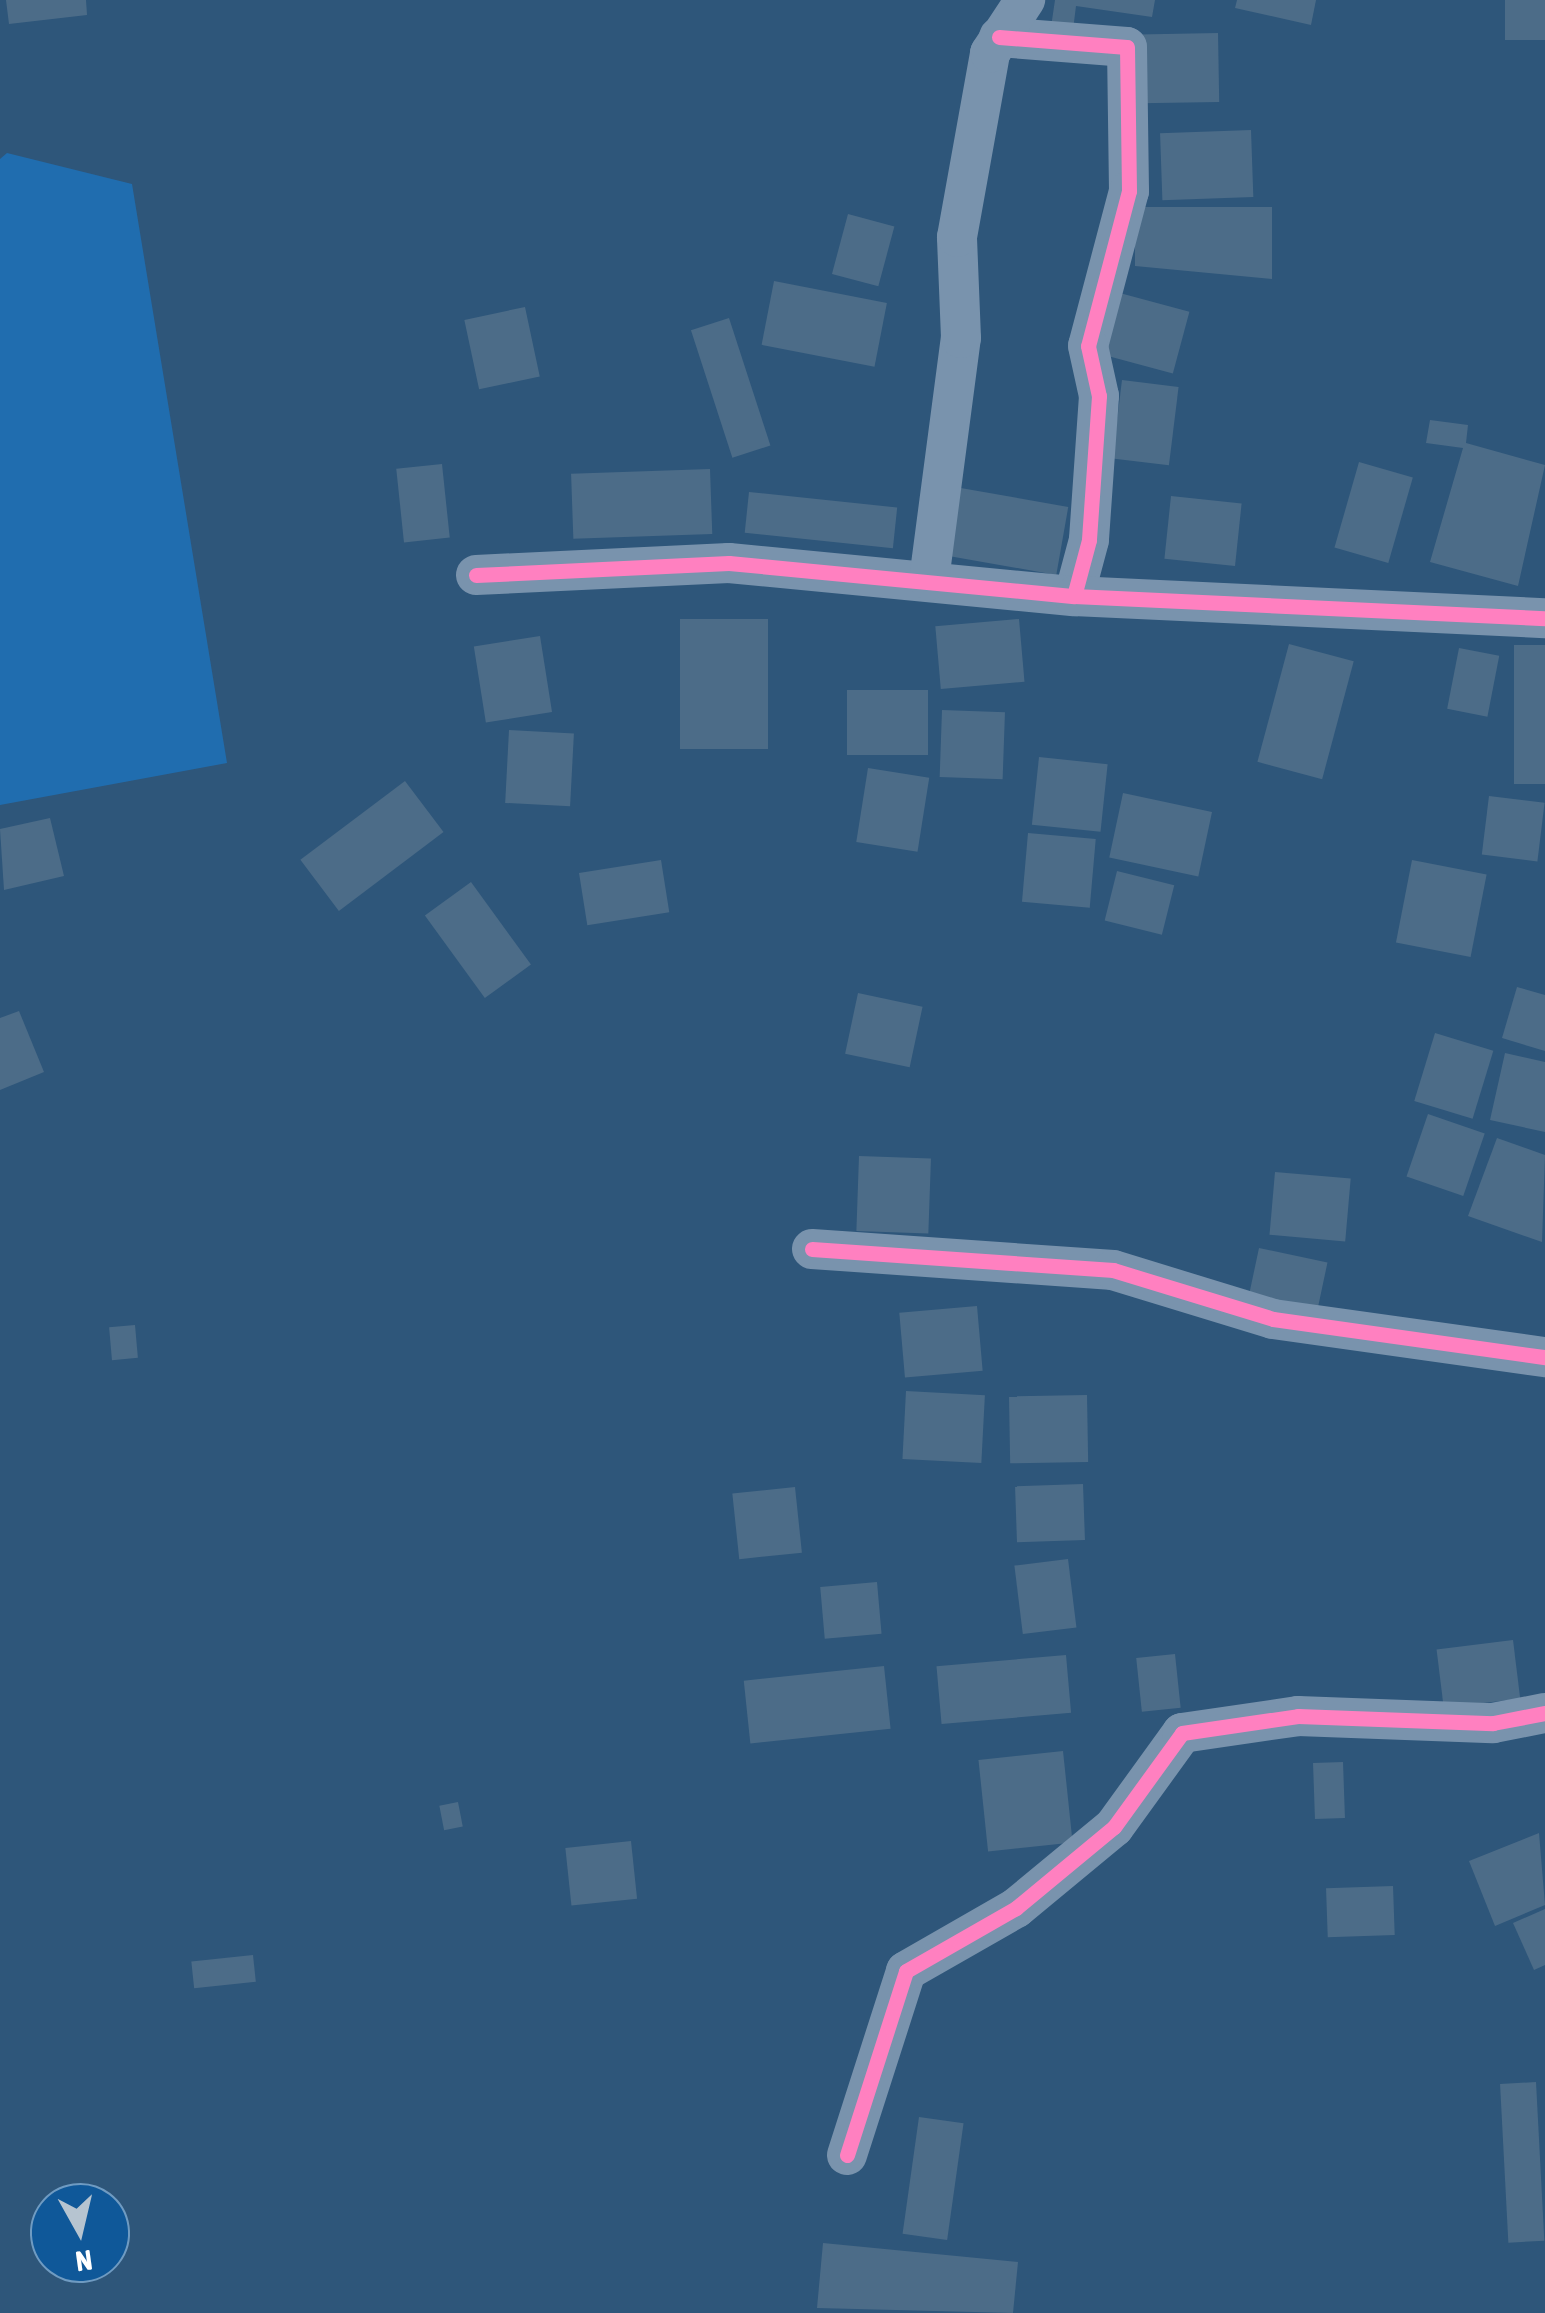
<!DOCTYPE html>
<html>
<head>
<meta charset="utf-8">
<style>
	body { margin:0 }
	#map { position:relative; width:1545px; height:2313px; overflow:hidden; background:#2e567a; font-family:"Asap Condensed",sans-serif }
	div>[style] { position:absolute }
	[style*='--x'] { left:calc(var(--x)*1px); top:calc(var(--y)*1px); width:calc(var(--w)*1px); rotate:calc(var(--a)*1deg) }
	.green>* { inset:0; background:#206daf }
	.building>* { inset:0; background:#4c6c88; transform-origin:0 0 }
	.street>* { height:40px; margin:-20px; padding:0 20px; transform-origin:20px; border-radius:20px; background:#7993ad }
	.cycleway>* { height:15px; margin:-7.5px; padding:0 7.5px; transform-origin:7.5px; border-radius:7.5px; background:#ff80c0 }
	span { translate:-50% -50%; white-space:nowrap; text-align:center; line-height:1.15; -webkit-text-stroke:9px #0f5899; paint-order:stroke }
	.north { position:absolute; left:30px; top:2183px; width:100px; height:100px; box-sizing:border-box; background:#0f5899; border:2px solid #6f9bc2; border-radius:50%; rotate:172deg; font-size:28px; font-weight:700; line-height:40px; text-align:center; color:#fff }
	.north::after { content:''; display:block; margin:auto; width:35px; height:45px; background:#b6c4d0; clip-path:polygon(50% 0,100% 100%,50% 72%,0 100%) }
</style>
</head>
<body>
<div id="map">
	<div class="green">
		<i style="clip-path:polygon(7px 153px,132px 184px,227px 763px,0 805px,0 159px)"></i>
	</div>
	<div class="building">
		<i style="clip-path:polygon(6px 0,86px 0,87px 15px,9px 24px)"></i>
		<i style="clip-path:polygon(1055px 0,1155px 0,1152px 17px,1076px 6px,1073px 30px,1051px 27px)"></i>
		<i style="clip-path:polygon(1237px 0,1316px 0,1311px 25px,1235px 8px)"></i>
		<i style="left:1505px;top:0;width:40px;height:40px"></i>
		<i style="left:1218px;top:33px;width:69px;height:79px;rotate:89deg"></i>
		<i style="left:1251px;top:130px;width:67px;height:91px;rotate:88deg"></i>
		<i style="clip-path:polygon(1135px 207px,1272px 207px,1272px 279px,1135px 266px)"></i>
		<i style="left:848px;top:214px;width:48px;height:62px;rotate:15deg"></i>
		<i style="left:774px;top:281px;width:115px;height:65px;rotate:11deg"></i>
		<i style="left:1116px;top:292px;width:76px;height:64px;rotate:15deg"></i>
		<i style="left:525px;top:307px;width:71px;height:62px;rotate:78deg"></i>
		<i style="left:729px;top:318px;width:134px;height:40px;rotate:72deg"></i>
		<i style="left:1122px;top:380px;width:57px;height:79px;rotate:7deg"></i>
		<i style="clip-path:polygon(1430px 420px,1468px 425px,1466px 443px,1545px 465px,1518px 586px,1430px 562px,1463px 448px,1426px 443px)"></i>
		<i style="left:1359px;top:462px;width:56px;height:89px;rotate:16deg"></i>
		<i style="left:442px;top:464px;width:74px;height:46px;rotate:84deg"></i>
		<i style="left:710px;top:469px;width:65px;height:139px;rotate:88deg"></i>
		<i style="left:955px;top:487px;width:115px;height:69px;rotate:10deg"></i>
		<i style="left:749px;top:492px;width:149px;height:41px;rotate:6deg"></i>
		<i style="left:1171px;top:496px;width:71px;height:63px;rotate:6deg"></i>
		<i style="left:768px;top:619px;width:130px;height:88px;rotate:90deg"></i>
		<i style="left:1019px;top:619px;width:63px;height:84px;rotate:85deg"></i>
		<i style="left:540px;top:636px;width:77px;height:67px;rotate:81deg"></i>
		<i style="left:1289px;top:644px;width:67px;height:122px;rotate:15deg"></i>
		<i style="left:1514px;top:645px;width:31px;height:139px"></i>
		<i style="left:1459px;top:648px;width:41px;height:62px;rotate:11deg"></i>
		<i style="left:847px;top:690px;width:81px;height:65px"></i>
		<i style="left:942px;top:710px;width:63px;height:67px;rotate:2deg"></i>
		<i style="left:509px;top:730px;width:65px;height:73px;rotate:3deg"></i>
		<i style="left:1039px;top:757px;width:69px;height:68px;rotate:6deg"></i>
		<i style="left:868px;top:768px;width:62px;height:75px;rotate:9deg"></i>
		<i style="left:405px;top:781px;width:64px;height:131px;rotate:53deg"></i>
		<i style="left:1123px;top:793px;width:91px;height:66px;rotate:12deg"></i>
		<i style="left:1489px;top:796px;width:56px;height:59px;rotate:7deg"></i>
		<i style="clip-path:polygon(50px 818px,64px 876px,4px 890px,0 829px)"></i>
		<i style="left:1028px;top:833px;width:68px;height:69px;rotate:5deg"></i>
		<i style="left:661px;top:860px;width:53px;height:83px;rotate:81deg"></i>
		<i style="left:1412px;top:860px;width:76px;height:84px;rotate:11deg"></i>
		<i style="left:1117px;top:871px;width:59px;height:51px;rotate:14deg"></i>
		<i style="left:471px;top:882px;width:102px;height:57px;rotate:54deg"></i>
		<i style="clip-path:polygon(1517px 987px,1545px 995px,1545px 1051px,1502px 1038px)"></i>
		<i style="left:858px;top:993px;width:66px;height:62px;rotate:12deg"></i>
		<i style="clip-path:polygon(19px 1011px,44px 1072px,0 1090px,0 1018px)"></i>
		<i style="left:1435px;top:1033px;width:61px;height:71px;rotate:17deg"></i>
		<i style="clip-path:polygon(1505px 1053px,1545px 1062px,1545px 1132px,1490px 1120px)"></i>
		<i style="left:1428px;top:1114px;width:60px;height:66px;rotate:19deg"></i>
		<i style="clip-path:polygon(1497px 1138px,1545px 1155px,1542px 1242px,1468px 1216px)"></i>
		<i style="left:859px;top:1156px;width:72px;height:75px;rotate:2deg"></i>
		<i style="left:1275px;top:1172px;width:76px;height:63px;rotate:5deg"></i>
		<i style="left:1259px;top:1248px;width:70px;height:59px;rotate:12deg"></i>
		<i style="left:977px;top:1306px;width:65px;height:78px;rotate:85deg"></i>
		<i style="left:135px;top:1325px;width:33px;height:26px;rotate:85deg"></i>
		<i style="left:906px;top:1391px;width:79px;height:68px;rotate:3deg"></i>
		<i style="left:1087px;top:1395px;width:67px;height:78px;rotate:89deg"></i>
		<i style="left:1083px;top:1484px;width:56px;height:68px;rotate:88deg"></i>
		<i style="left:795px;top:1487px;width:66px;height:63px;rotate:84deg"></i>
		<i style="left:1068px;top:1559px;width:69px;height:54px;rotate:83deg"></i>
		<i style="left:877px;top:1582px;width:52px;height:57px;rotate:85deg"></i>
		<i style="left:1513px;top:1640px;width:59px;height:77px;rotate:83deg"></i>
		<i style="left:1175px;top:1654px;width:54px;height:39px;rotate:84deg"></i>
		<i style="left:1066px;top:1655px;width:58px;height:130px;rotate:85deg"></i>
		<i style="left:884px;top:1666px;width:63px;height:141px;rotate:84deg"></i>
		<i style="left:1063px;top:1751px;width:92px;height:85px;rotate:84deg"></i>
		<i style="left:1343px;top:1762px;width:56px;height:30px;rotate:88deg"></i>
		<i style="left:458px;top:1802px;width:25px;height:19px;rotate:79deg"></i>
		<i style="clip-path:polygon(1539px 1833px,1545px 1905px,1495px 1926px,1469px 1861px)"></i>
		<i style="left:631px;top:1841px;width:58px;height:66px;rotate:84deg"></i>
		<i style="left:1393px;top:1886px;width:49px;height:67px;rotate:88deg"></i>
		<i style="clip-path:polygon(1545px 1909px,1545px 1965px,1534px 1970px,1513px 1923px)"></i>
		<i style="left:253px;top:1955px;width:27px;height:62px;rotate:84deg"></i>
		<i style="left:1536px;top:2082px;width:159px;height:36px;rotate:87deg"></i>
		<i style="left:919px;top:2117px;width:45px;height:118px;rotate:8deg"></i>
		<i style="clip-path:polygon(823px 2243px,1018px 2262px,1013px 2313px,817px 2308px)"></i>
	</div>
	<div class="street">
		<i style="--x:999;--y:37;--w:128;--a:4.5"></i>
		<i style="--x:1127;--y:47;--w:144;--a:89.2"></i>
		<i style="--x:1129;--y:191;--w:160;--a:104.8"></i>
		<i style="--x:1088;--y:346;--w:51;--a:77.6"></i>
		<i style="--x:1099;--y:396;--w:144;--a:94"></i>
		<i style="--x:1089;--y:540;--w:58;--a:105"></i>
		<i style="--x:476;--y:575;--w:253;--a:-2.7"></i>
		<i style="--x:729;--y:563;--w:347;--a:5.5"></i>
		<i style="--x:1074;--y:596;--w:472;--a:2.7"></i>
		<i style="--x:929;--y:580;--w:244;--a:-82.5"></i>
		<i style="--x:961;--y:338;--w:101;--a:-92.3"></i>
		<i style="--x:957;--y:237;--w:187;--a:-79.8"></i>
		<i style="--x:990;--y:53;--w:64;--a:-56.6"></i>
		<i style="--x:812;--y:1249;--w:302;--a:4"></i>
		<i style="--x:1113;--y:1270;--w:167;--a:17"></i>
		<i style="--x:1273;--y:1319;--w:275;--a:8"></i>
		<i style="--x:847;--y:2155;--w:193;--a:-72.2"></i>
		<i style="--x:906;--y:1971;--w:127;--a:-29.8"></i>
		<i style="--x:1016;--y:1908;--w:127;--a:-39.6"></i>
		<i style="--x:1114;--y:1827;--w:116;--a:-54.1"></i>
		<i style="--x:1182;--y:1733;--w:117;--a:-8.3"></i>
		<i style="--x:1298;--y:1716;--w:195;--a:2.1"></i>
		<i style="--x:1493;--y:1723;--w:53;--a:-10.9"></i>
	</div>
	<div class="cycleway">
		<i style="--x:999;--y:37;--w:128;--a:4.5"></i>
		<i style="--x:1127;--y:47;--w:144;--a:89.2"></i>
		<i style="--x:1129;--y:191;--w:160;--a:104.8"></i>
		<i style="--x:1088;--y:346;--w:51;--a:77.6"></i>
		<i style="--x:1099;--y:396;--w:144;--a:94"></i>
		<i style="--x:1089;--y:540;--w:58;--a:105"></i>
		<i style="--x:476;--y:575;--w:253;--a:-2.7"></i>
		<i style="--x:729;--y:563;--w:347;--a:5.5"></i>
		<i style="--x:1074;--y:596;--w:472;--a:2.7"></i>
		<i style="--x:812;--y:1249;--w:302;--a:4"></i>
		<i style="--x:1113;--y:1270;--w:167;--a:17"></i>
		<i style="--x:1273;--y:1319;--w:275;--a:8"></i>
		<i style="--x:847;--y:2155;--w:193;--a:-72.2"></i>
		<i style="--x:906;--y:1971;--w:127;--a:-29.8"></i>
		<i style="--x:1016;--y:1908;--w:127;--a:-39.6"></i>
		<i style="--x:1114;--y:1827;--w:116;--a:-54.1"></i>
		<i style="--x:1182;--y:1733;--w:117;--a:-8.3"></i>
		<i style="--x:1298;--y:1716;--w:195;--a:2.1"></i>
		<i style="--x:1493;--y:1723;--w:53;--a:-10.9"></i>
	</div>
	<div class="north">N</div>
</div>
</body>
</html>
